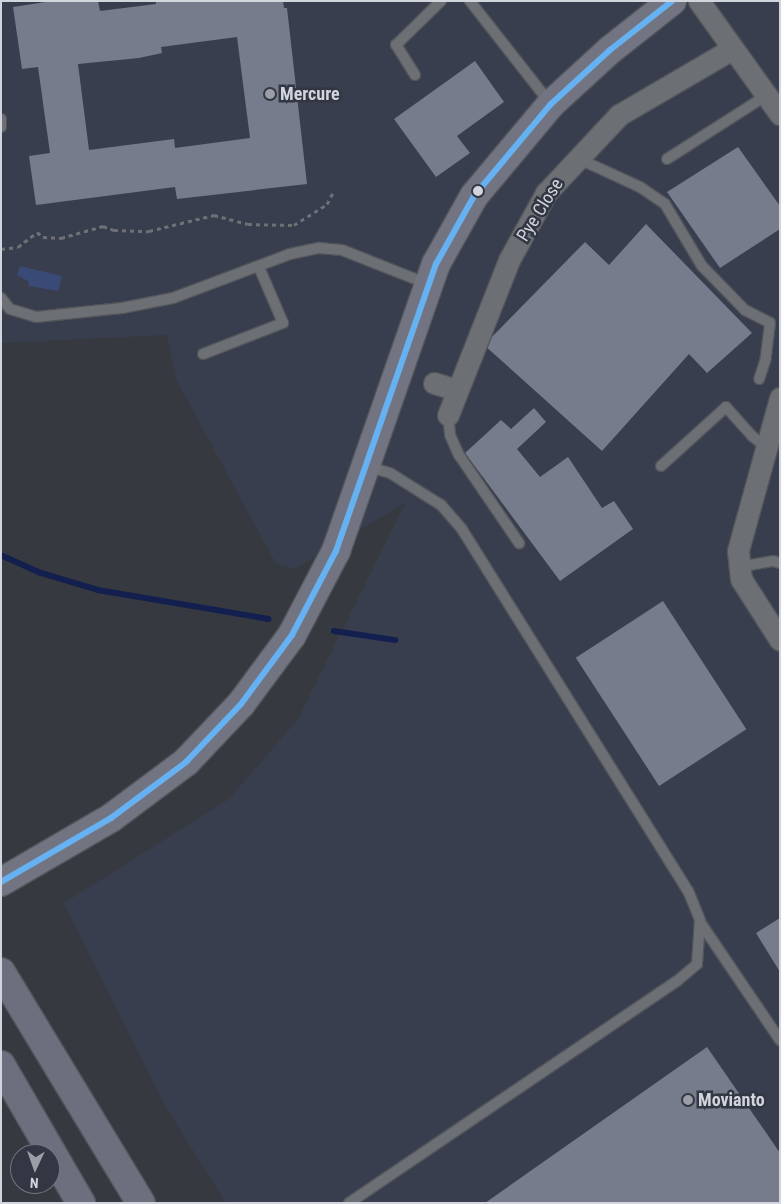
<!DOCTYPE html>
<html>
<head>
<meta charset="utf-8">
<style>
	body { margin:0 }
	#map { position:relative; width:781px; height:1204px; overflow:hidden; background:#363940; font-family:"Roboto Condensed",sans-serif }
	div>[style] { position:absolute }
	.built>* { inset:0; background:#383e4e }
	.green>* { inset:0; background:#3a4a76 }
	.stream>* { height:5.5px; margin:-2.75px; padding:0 2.75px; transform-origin:2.75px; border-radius:2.75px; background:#13204f }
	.building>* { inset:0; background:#767c8b; transform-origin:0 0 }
	.path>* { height:3px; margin-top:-1.5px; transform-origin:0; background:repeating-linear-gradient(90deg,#6f7075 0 4px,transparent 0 8px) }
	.roads { filter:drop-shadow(1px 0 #52555a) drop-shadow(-1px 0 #52555a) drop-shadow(0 1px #52555a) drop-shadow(0 -1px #52555a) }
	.service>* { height:10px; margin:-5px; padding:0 5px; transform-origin:5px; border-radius:5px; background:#6c6f74 }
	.minor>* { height:21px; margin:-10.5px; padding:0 10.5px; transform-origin:10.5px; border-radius:10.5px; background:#6c6f74 }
	.primary>* { height:28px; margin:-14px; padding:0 14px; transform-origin:14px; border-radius:14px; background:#727581 }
	.motorway>* { height:28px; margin:-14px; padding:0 14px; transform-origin:14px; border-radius:14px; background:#6c707e }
	.bus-1>* { height:6px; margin:-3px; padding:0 3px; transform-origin:3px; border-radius:3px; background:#66b1f2 }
	.dots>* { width:14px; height:14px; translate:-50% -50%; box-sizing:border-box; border:2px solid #333743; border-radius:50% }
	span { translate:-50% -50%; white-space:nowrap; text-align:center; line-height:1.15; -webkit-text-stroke:5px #333743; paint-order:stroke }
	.poi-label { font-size:18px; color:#d2d5dd; font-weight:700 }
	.left { translate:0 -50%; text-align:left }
	.street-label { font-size:18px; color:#d2d5dd }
	.frame { position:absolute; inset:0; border:2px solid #d2d5dd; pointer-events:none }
	.north { position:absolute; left:10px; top:1144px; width:50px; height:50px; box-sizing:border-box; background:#333743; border:1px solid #737681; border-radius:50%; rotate:183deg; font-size:14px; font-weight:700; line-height:20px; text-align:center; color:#d2d5dd }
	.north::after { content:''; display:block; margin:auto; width:18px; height:22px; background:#9b9ea6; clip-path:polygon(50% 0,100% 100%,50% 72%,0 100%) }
</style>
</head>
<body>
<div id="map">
	<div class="built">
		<div style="clip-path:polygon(1px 1px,780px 1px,780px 1203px,226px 1203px,166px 1107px,64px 903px,229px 799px,298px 719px,406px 502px,295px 569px,276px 564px,176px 379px,167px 335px,1px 343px)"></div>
	</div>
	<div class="green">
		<div style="clip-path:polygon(20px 266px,62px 276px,58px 291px,29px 286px,28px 281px,17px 275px)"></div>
	</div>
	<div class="stream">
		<div style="left:1px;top:555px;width:44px;rotate:24.2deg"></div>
		<div style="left:41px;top:573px;width:59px;rotate:16.6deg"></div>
		<div style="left:98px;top:590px;width:173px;rotate:9.6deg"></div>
		<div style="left:334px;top:631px;width:62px;rotate:8.4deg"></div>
	</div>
	<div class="building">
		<div style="clip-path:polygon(evenodd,52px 1px,98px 1px,100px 11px,156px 4px,156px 1px,283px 1px,284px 8px,287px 8px,307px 184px,177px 199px,175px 187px,36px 205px,29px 156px,50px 153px,38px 67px,22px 69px,13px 7px,52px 1px,237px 37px,250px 138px,175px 148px,174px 139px,89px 150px,78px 64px,139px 58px,162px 53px,161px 47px,237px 37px)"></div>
		<div style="clip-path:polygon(475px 61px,504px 102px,457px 136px,470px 153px,436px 177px,394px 119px)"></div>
		<div style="clip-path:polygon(738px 147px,780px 206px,780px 229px,720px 268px,667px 192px)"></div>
		<div style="clip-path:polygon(646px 224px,752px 333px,707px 373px,689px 354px,602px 451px,484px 345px,585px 242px,609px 265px)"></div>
		<div style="clip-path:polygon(534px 408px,546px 422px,517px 449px,540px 477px,568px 457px,602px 508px,614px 501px,633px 529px,560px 581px,465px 453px,501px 420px,511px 429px)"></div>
		<div style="left:663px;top:601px;width:153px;height:104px;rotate:57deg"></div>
		<div style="clip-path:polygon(780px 918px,780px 972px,756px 933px)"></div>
		<div style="clip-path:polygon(707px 1047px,780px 1153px,780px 1203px,485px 1203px)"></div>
	</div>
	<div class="path">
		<div style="left:1px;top:249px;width:17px;rotate:-7deg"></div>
		<div style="left:18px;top:247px;width:24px;rotate:-38deg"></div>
		<div style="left:37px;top:232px;width:8px;rotate:40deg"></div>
		<div style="left:43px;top:237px;width:18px;rotate:3deg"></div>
		<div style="left:61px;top:238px;width:44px;rotate:-15.9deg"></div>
		<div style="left:103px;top:226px;width:12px;rotate:20deg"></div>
		<div style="left:114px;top:230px;width:35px;rotate:2deg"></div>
		<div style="left:149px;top:231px;width:67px;rotate:-13.8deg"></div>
		<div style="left:214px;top:215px;width:35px;rotate:15deg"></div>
		<div style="left:248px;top:224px;width:46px;rotate:1.2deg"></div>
		<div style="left:294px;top:225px;width:39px;rotate:-32deg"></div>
		<div style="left:327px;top:204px;width:15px;rotate:-62deg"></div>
	</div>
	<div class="roads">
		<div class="service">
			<div style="left:470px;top:1px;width:130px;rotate:51.9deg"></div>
			<div style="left:415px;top:75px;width:36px;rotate:-122deg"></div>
			<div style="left:396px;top:45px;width:63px;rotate:-44.4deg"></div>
			<div style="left:1px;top:119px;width:8px;rotate:90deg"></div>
			<div style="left:577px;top:158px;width:69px;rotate:24.7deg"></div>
			<div style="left:640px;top:187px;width:30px;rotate:34deg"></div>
			<div style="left:665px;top:204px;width:72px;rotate:59.2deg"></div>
			<div style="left:702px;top:266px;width:62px;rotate:45.7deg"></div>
			<div style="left:745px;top:310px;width:28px;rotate:27deg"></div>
			<div style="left:770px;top:323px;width:35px;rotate:97deg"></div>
			<div style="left:766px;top:358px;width:22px;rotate:108deg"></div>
			<div style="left:667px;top:159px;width:119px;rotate:-32.6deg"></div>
			<div style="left:1px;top:298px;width:14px;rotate:51deg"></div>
			<div style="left:10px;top:309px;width:27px;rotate:17deg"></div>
			<div style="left:36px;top:317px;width:86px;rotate:-6deg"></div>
			<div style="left:122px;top:308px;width:52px;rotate:-11.1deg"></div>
			<div style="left:173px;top:298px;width:125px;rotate:-20.6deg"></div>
			<div style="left:290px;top:254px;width:30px;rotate:-12deg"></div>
			<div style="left:319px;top:248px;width:23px;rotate:5deg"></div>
			<div style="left:342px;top:250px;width:92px;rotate:21.6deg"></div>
			<div style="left:203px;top:354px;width:86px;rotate:-21.2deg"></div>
			<div style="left:283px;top:323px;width:61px;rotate:-113.2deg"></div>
			<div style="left:448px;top:415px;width:20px;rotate:84deg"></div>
			<div style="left:450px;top:435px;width:22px;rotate:66deg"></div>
			<div style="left:459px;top:455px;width:107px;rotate:55.7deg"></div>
			<div style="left:661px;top:466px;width:88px;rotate:-42.2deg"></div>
			<div style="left:726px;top:407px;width:39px;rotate:48deg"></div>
			<div style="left:752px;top:436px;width:18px;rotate:38deg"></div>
			<div style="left:739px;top:567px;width:35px;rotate:-10deg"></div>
			<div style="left:773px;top:561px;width:7px;rotate:16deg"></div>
			<div style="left:700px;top:922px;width:143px;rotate:55.9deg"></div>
			<div style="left:349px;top:1203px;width:396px;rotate:-34.1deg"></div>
			<div style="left:677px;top:981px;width:26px;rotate:-40deg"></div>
			<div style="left:697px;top:964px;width:44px;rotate:-86.1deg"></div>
			<div style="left:700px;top:920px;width:31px;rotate:-112deg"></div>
			<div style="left:688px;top:891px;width:427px;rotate:-122deg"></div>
			<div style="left:462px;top:529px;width:32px;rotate:-131deg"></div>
			<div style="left:441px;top:505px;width:60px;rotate:-147.9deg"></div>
			<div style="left:390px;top:473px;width:25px;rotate:-164deg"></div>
		</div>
		<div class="minor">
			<div style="left:699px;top:1px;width:139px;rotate:54.4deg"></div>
			<div style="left:434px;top:383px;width:24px;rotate:17deg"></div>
			<div style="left:780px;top:398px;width:159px;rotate:105.4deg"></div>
			<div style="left:738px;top:551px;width:28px;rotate:84deg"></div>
			<div style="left:741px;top:579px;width:72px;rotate:57.4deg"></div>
			<div style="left:448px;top:415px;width:167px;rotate:-68.5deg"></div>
			<div style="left:509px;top:260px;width:77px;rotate:-61.1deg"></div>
			<div style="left:546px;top:193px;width:107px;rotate:-46.9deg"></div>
			<div style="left:619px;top:115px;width:131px;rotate:-30.3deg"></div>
		</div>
		<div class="primary">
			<div style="left:1px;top:882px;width:127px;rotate:-30.2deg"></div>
			<div style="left:111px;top:818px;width:94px;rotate:-36.7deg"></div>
			<div style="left:186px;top:762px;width:80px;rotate:-46.5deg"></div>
			<div style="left:241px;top:704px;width:86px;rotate:-53.5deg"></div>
			<div style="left:292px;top:635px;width:95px;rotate:-62.4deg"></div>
			<div style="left:336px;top:551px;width:304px;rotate:-70.8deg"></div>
			<div style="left:436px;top:264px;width:78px;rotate:-60.8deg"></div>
			<div style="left:474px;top:196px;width:120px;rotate:-50.1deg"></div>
			<div style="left:551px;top:104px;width:80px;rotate:-42.5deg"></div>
			<div style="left:610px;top:50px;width:79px;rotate:-38.3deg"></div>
		</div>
		<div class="motorway">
			<div style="left:1px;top:972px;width:270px;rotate:58.8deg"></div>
			<div style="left:1px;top:1065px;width:160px;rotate:59.9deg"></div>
		</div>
	</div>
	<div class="bus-1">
		<div style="left:1px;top:882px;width:127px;rotate:-30.2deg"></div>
		<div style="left:111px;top:818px;width:94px;rotate:-36.7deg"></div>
		<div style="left:186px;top:762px;width:80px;rotate:-46.5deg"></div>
		<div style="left:241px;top:704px;width:86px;rotate:-53.5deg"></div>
		<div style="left:292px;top:635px;width:95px;rotate:-62.4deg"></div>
		<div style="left:336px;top:551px;width:304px;rotate:-70.8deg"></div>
		<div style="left:436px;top:264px;width:78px;rotate:-60.8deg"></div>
		<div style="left:474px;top:196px;width:120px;rotate:-50.1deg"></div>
		<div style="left:551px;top:104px;width:80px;rotate:-42.5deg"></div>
		<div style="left:610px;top:50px;width:79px;rotate:-38.3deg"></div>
	</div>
	<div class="dots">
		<div style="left:270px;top:94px;background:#9b9ea6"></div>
		<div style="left:478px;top:191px;background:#d2d5dd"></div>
		<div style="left:688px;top:1100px;background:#9b9ea6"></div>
	</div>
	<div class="poi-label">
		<span class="left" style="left:280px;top:94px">Mercure</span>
		<span class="left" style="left:698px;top:1100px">Movianto</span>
	</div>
	<div class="street-label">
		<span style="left:540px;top:210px;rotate:-58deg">Pye Close</span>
	</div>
	<div class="frame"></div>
	<div class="north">N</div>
</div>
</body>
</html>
